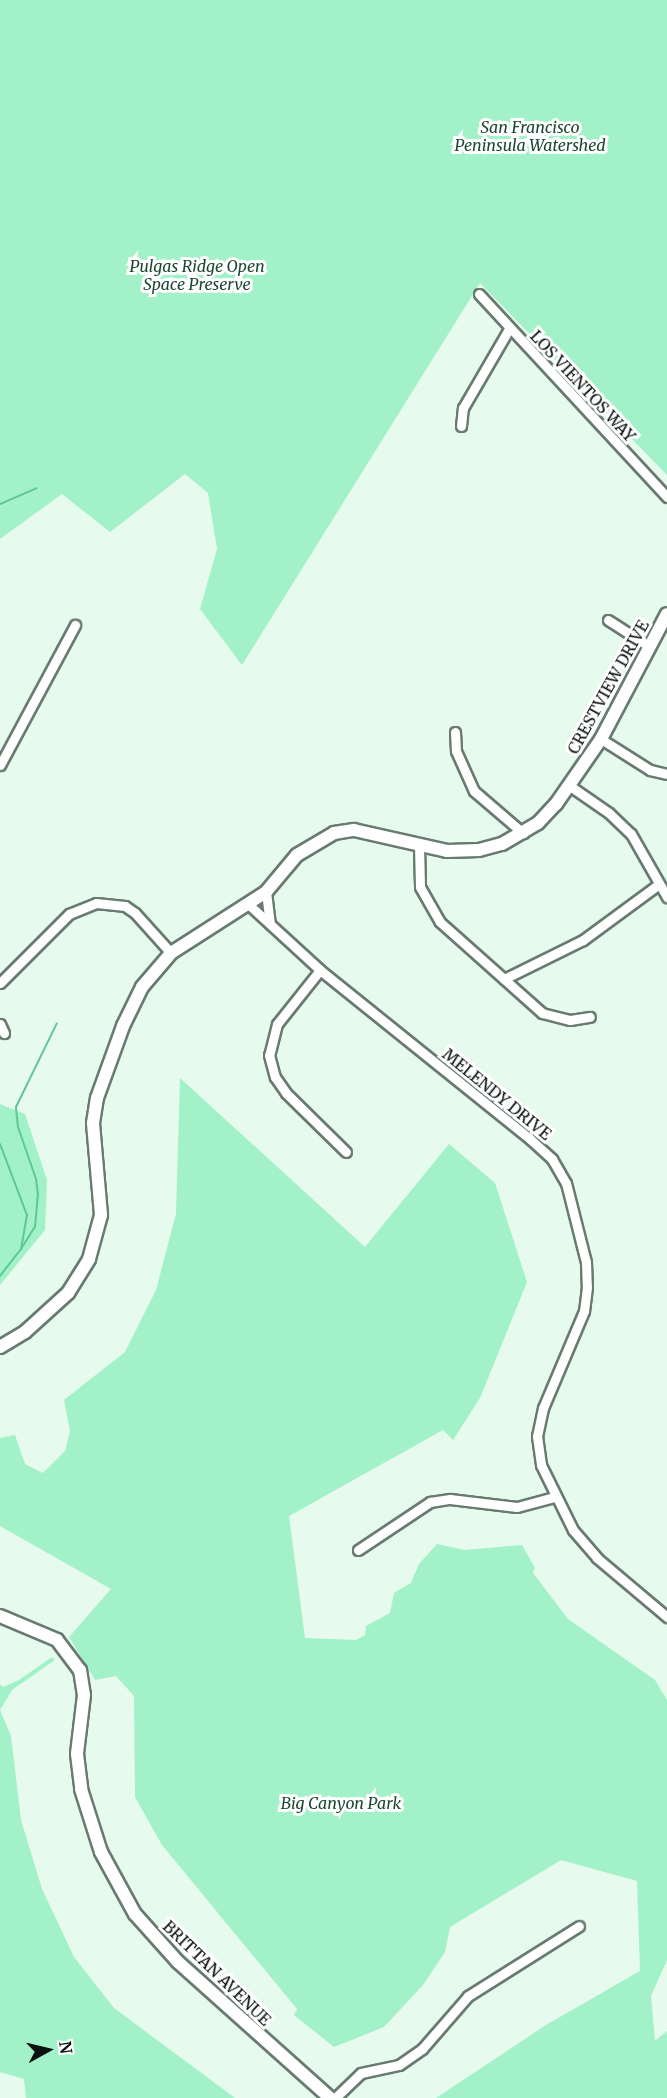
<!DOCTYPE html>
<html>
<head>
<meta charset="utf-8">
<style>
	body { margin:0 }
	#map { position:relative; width:667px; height:2098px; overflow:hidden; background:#e6faee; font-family:Merriweather,serif }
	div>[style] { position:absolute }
	.green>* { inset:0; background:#a2f1c9 }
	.stream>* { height:2px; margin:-1px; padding:0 1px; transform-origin:1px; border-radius:1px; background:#60c797 }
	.roads { filter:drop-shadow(2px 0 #697b71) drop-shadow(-2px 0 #697b71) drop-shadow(0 2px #697b71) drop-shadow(0 -2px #697b71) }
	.street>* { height:9px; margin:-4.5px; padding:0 4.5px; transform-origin:4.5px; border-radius:4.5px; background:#fff }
	.secondary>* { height:12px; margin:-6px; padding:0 6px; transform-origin:6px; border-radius:6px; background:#fff }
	span { translate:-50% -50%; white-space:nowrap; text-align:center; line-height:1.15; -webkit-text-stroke:6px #fff; paint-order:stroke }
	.park-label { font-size:16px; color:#1c4733; font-style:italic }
	.street-label { font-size:16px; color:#0a110e }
	.north { position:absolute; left:18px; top:2020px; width:60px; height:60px; -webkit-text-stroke:4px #fff; paint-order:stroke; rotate:82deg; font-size:16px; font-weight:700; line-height:24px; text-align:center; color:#0a110e }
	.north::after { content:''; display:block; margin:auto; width:21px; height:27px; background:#0a110e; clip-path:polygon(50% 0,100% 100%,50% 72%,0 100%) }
</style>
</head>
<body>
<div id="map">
	<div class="green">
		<div style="clip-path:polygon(0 0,667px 0,667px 475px,480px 283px,242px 665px,200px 609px,217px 549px,208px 493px,185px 474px,110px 532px,62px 494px,0 539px)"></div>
		<div style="clip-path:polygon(180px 1078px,365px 1247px,449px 1144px,495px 1183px,527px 1282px,480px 1398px,453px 1440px,443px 1430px,289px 1516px,305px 1638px,356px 1640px,365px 1635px,366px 1626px,390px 1613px,394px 1593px,411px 1583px,419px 1564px,437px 1544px,465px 1550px,522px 1545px,535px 1568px,533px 1573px,568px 1619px,655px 1680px,667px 1700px,667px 1960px,651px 1996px,655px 2041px,667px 2031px,667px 2098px,436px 2098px,546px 2025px,640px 1971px,637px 1881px,561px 1860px,450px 1927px,445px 1952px,423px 1985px,384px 2027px,334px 2047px,294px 2015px,297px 2009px,162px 1845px,135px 1797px,134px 1696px,116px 1676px,95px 1680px,69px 1637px,111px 1589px,0 1526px,0 1438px,15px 1435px,25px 1464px,43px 1473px,65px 1451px,70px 1431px,64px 1400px,125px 1352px,156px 1290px,176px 1214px)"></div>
		<div style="clip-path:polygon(0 1104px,25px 1114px,47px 1180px,45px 1230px,0 1285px)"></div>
		<div style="clip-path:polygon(52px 1657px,55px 1660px,12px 1690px,0 1710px,11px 1736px,21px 1820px,42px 1889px,74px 1957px,114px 2008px,235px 2098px,26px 2098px,24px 2079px,0 2072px,0 1684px,3px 1687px,19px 1680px)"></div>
	</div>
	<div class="stream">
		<div style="left:0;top:504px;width:40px;rotate:-23.4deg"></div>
		<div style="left:0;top:1144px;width:76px;rotate:69.2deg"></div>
		<div style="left:27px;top:1215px;width:35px;rotate:100deg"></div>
		<div style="left:21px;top:1249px;width:34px;rotate:128deg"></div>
		<div style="left:21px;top:1249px;width:26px;rotate:-58deg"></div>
		<div style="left:35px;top:1227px;width:32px;rotate:-85deg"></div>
		<div style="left:38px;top:1195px;width:16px;rotate:-97deg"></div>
		<div style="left:36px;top:1179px;width:55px;rotate:-109.1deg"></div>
		<div style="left:18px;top:1127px;width:20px;rotate:-96deg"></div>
		<div style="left:16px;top:1107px;width:93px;rotate:-64deg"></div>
	</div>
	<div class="roads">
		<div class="street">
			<div style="left:479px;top:294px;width:277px;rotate:47.2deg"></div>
			<div style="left:461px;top:426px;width:18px;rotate:-84deg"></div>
			<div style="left:463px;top:408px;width:91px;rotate:-59.8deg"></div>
			<div style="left:608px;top:620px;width:50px;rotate:32.7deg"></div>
			<div style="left:455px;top:732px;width:19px;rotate:87deg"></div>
			<div style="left:456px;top:751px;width:44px;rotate:65.8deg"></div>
			<div style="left:474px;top:791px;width:65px;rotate:40.6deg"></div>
			<div style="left:601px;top:739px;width:58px;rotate:32.3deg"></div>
			<div style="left:650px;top:770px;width:17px;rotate:13deg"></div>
			<div style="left:0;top:765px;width:159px;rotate:-61.8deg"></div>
			<div style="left:570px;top:786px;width:47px;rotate:34.7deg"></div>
			<div style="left:609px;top:813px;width:30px;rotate:44deg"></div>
			<div style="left:631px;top:834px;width:73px;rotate:60.3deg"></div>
			<div style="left:419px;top:845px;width:42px;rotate:88.6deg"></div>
			<div style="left:420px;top:887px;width:40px;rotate:60.3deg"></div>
			<div style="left:440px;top:922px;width:137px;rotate:41.7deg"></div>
			<div style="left:542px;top:1013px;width:29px;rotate:14deg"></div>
			<div style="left:570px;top:1020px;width:20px;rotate:-9deg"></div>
			<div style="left:266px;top:892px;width:32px;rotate:83deg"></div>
			<div style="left:247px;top:903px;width:99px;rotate:42.5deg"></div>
			<div style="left:320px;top:970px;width:270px;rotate:38.8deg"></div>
			<div style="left:530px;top:1139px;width:30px;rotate:42deg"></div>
			<div style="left:552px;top:1159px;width:28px;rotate:60deg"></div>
			<div style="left:566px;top:1183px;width:81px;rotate:75.8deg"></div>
			<div style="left:586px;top:1262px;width:25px;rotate:88deg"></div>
			<div style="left:587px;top:1287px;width:24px;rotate:97deg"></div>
			<div style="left:584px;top:1311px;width:105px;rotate:112.9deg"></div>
			<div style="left:543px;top:1408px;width:29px;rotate:102deg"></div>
			<div style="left:537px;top:1436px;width:29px;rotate:82deg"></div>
			<div style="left:541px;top:1465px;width:72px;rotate:63.8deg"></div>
			<div style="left:573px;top:1530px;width:37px;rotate:49deg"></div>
			<div style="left:597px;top:1558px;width:92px;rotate:40.1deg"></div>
			<div style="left:320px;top:970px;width:69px;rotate:128.5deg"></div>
			<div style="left:277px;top:1024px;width:32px;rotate:104deg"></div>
			<div style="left:269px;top:1055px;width:23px;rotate:75deg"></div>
			<div style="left:275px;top:1077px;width:19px;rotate:55deg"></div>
			<div style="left:286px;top:1093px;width:84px;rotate:44.5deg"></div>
			<div style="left:504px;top:979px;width:88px;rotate:-26.3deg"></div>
			<div style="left:583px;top:940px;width:94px;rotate:-36.4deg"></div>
			<div style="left:0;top:983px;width:98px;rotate:-45deg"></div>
			<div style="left:69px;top:914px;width:29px;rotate:-22deg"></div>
			<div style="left:96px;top:903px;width:29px;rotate:6deg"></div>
			<div style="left:125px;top:906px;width:12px;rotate:35deg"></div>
			<div style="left:135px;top:913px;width:54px;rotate:48deg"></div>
			<div style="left:0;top:1024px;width:10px;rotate:66deg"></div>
			<div style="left:358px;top:1550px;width:87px;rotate:-33.7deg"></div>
			<div style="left:430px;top:1502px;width:20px;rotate:-9deg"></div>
			<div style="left:450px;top:1499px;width:67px;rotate:6.8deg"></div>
			<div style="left:517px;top:1507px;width:39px;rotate:-15deg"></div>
			<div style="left:335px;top:2098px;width:36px;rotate:-44deg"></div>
			<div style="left:361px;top:2073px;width:39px;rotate:-12deg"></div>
			<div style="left:399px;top:2065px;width:28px;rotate:-35deg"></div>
			<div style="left:422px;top:2049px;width:70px;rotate:-49deg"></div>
			<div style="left:468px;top:1996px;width:131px;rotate:-32.2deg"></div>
		</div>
		<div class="secondary">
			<div style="left:0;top:1347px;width:29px;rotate:-31deg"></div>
			<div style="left:25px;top:1332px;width:58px;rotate:-42.2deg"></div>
			<div style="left:68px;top:1293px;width:40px;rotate:-58deg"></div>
			<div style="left:89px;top:1259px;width:46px;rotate:-74.7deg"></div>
			<div style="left:101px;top:1215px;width:92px;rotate:-95deg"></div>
			<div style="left:93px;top:1123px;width:25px;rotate:-81deg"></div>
			<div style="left:97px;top:1098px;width:77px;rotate:-70.1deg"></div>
			<div style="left:123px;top:1026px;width:43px;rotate:-64deg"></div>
			<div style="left:142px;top:987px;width:45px;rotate:-49.5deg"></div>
			<div style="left:171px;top:953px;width:113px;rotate:-32.7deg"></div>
			<div style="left:266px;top:892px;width:48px;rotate:-50deg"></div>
			<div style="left:297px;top:855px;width:43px;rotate:-30.7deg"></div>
			<div style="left:334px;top:833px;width:20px;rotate:-9deg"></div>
			<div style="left:354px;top:830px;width:95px;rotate:12.7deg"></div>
			<div style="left:447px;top:851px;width:32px;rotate:-2deg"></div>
			<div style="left:479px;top:850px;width:24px;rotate:-15deg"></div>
			<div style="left:502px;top:844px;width:42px;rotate:-30.3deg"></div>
			<div style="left:538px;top:823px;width:26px;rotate:-47deg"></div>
			<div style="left:556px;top:804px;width:79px;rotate:-55.3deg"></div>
			<div style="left:601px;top:739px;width:141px;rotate:-62.2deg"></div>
			<div style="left:0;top:1616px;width:62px;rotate:22.8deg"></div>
			<div style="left:57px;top:1640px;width:38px;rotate:53deg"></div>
			<div style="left:80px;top:1670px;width:25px;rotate:81deg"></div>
			<div style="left:84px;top:1695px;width:59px;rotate:96.8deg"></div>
			<div style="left:77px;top:1754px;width:35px;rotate:83deg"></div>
			<div style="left:81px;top:1789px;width:66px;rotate:72.4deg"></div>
			<div style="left:101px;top:1852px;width:71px;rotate:61.3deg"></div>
			<div style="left:135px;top:1914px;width:64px;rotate:48.1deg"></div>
			<div style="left:178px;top:1962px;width:204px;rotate:41.8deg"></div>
		</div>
	</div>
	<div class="park-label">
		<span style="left:530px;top:136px">San Francisco<br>Peninsula Watershed</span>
		<span style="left:197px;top:275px">Pulgas Ridge Open<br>Space Preserve</span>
		<span style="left:341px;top:1803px">Big Canyon Park</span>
	</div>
	<div class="street-label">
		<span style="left:583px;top:386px;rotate:47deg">LOS VIENTOS WAY</span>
		<span style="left:608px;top:687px;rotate:-61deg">CRESTVIEW DRIVE</span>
		<span style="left:497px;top:1094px;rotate:39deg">MELENDY DRIVE</span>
		<span style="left:217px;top:1973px;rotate:44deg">BRITTAN AVENUE</span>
	</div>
	<div class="north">N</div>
</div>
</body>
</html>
